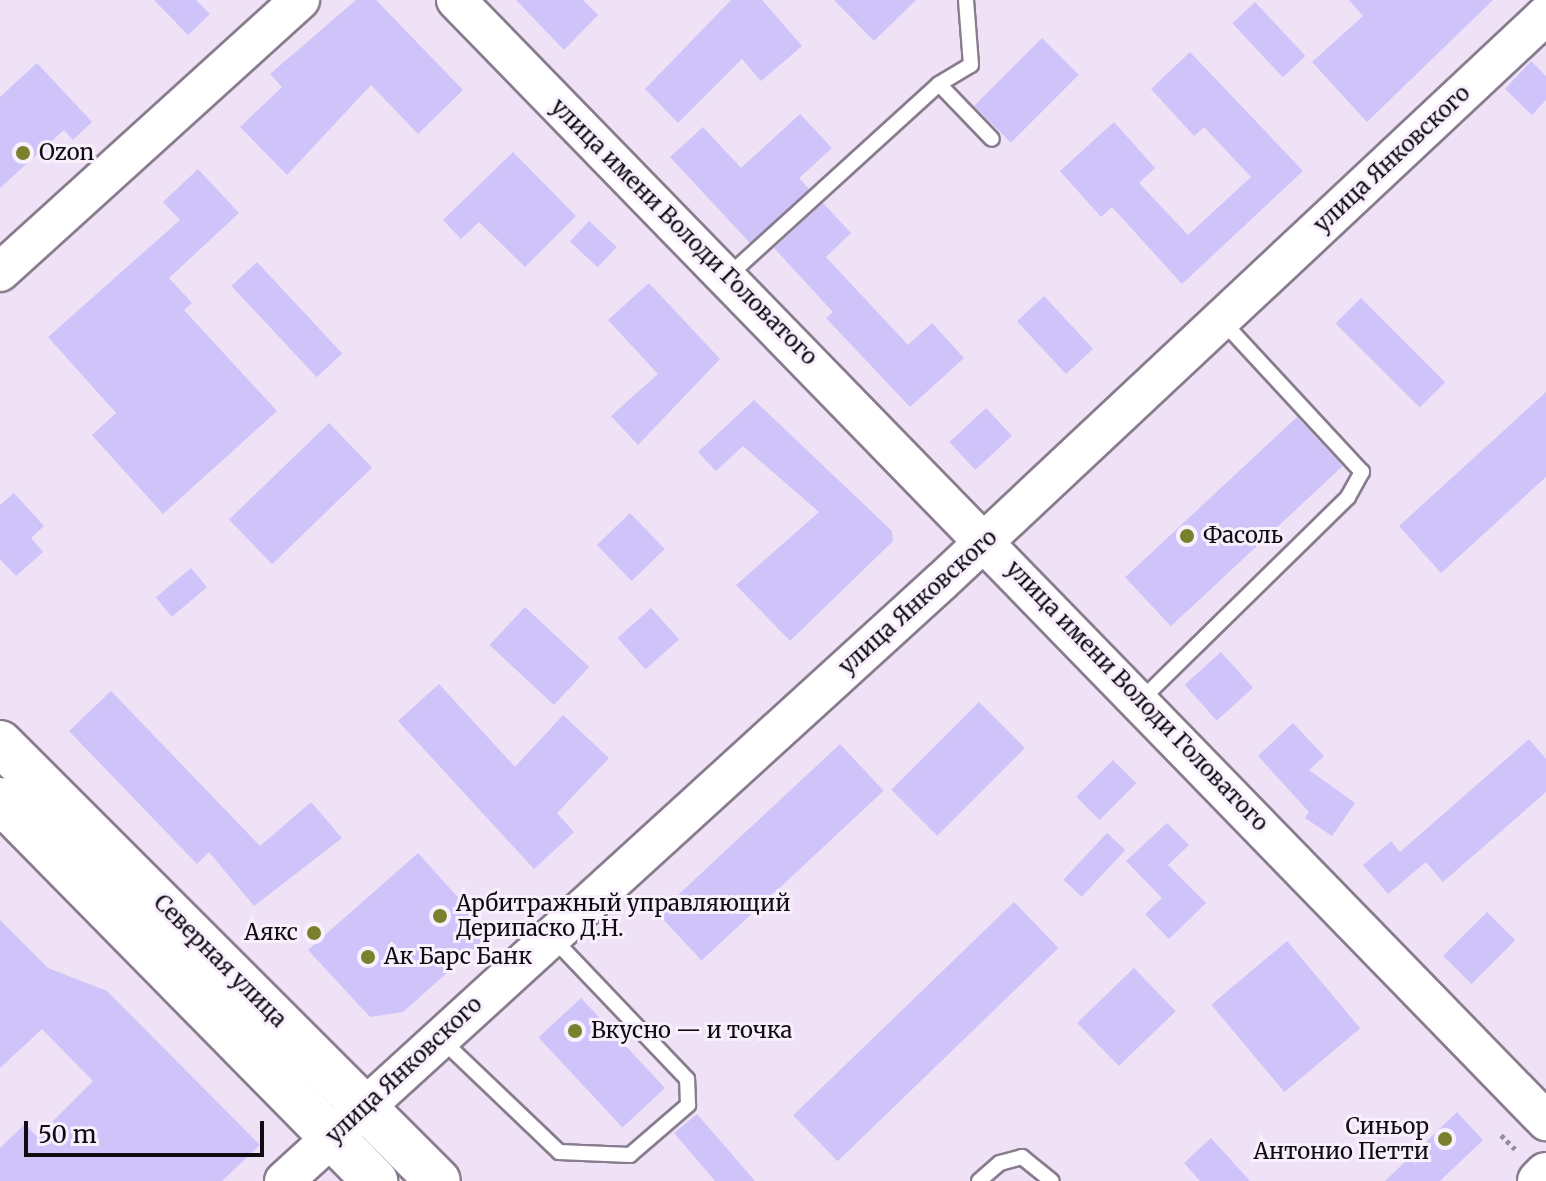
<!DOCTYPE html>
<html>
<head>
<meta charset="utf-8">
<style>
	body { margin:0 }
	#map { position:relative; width:1546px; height:1181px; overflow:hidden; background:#efe1f6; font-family:Merriweather,serif }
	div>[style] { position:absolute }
	.building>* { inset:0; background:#cec4fa; transform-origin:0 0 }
	.path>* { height:5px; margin-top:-2.5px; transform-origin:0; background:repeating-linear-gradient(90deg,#978c9c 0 4px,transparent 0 8px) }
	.roads { filter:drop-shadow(2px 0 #897c8f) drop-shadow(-2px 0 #897c8f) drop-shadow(0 2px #897c8f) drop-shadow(0 -2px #897c8f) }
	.service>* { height:14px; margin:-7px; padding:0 7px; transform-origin:7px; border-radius:7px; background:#fff }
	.tertiary>* { height:38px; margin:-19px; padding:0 19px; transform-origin:19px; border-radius:19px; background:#fff }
	.secondary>* { height:42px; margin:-21px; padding:0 21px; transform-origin:21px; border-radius:21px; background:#fff }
	.primary>* { height:44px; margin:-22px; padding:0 22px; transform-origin:22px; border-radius:22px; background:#fff }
	.dots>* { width:22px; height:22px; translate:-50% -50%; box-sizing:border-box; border:4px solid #f9f0fd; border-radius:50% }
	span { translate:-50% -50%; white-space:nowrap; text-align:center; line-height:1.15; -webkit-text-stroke:6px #f9f0fd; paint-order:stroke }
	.poi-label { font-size:22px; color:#100b12 }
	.left { translate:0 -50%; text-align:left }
	.right { translate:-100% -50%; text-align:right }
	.street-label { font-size:22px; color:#100b12 }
	.scale { position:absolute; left:24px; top:1121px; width:240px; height:36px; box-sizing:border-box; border:4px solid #100b12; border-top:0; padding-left:10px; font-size:24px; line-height:28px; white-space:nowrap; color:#100b12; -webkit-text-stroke:6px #f9f0fd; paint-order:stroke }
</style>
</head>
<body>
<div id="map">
	<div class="building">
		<div style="clip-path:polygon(154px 0,196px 0,210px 14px,188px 35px)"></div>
		<div style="clip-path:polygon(356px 0,376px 0,463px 90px,418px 134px,371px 85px,287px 175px,240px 127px,282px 87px,270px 74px)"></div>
		<div style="clip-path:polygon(516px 0,583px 0,598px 15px,564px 50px)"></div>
		<div style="clip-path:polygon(731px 0,762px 0,802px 46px,761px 81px,742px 59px,678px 123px,645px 89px)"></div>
		<div style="clip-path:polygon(834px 0,916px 0,874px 41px)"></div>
		<div style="clip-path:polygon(1349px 0,1493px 0,1367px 122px,1312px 62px,1363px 16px)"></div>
		<div style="left:1255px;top:2px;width:74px;height:31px;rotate:47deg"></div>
		<div style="left:1042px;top:38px;width:52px;height:96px;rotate:45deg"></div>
		<div style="clip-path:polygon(1190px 52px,1303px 171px,1182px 284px,1112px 207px,1101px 217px,1060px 171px,1114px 122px,1155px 168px,1139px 183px,1188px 235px,1251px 177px,1204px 127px,1194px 136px,1151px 89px)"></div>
		<div style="clip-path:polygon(1531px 61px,1546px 76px,1546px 100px,1532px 115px,1505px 89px)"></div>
		<div style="clip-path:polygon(37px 63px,92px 122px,73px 140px,64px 130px,0 188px,0 97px)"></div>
		<div style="clip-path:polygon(800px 114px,832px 148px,799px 178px,809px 189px,750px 243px,670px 157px,703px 127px,741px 168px)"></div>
		<div style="clip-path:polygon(513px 152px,576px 216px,525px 267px,479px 222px,461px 239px,443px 220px)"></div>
		<div style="clip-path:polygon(198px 169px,239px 213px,169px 278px,192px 303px,184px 310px,277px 411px,163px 514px,92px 435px,116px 413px,48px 337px,180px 220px,163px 202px)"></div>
		<div style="clip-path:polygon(823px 203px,851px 233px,826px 257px,908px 345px,932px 323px,964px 358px,910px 407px,826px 318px,833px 312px,774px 248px)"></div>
		<div style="left:589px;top:221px;width:38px;height:28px;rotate:43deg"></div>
		<div style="left:257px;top:262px;width:125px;height:35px;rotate:47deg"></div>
		<div style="clip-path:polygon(649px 283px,720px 359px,638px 445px,611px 416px,658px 374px,608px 320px)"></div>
		<div style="left:1044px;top:296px;width:72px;height:37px;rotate:47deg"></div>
		<div style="left:1361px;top:298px;width:119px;height:36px;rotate:45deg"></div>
		<div style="clip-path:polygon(1546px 392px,1546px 477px,1441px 573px,1399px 526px)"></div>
		<div style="clip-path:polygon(754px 400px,892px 531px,893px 541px,790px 641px,736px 585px,819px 512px,743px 446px,716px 471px,698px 452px)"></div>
		<div style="left:986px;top:408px;width:38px;height:50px;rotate:47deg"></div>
		<div style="left:1297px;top:417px;width:67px;height:235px;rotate:47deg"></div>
		<div style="left:329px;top:423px;width:62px;height:139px;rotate:46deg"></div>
		<div style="clip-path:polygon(14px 493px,44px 526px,31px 538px,43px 552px,16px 576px,0 559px,0 505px)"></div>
		<div style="left:630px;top:513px;width:50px;height:46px;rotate:46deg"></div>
		<div style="left:191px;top:568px;width:25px;height:46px;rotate:50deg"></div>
		<div style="left:525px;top:607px;width:88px;height:52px;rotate:43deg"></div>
		<div style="left:651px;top:608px;width:42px;height:45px;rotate:48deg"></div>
		<div style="left:1221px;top:652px;width:48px;height:49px;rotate:48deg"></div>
		<div style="clip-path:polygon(439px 684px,515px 767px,563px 715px,609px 758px,557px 813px,574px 832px,534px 869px,398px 721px)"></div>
		<div style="clip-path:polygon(111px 691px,260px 846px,311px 802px,342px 838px,254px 906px,209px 852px,197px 864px,69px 731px)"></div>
		<div style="left:979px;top:702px;width:65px;height:124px;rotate:45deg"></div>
		<div style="clip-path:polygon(1293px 723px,1324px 756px,1309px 770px,1355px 803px,1332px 836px,1305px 818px,1309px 812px,1258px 756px)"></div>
		<div style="clip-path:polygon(1529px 739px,1546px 759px,1546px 792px,1443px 882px,1426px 862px,1388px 894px,1363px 865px,1391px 841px,1400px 852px)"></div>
		<div style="left:840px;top:744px;width:64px;height:249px;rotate:47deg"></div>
		<div style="left:1113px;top:760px;width:33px;height:52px;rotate:45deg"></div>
		<div style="clip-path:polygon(1167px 823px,1189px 845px,1168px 865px,1206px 903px,1169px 939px,1145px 914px,1162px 898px,1126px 861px)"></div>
		<div style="left:1107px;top:833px;width:25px;height:64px;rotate:43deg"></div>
		<div style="clip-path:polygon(418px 853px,491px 934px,403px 1012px,370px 1017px,308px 950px)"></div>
		<div style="left:1014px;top:902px;width:64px;height:307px;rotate:46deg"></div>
		<div style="left:1487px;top:912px;width:40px;height:62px;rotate:45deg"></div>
		<div style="clip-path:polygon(0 920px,48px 968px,107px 991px,260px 1145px,222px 1181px,0 1181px,0 1148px,25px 1124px,37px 1137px,93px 1081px,42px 1029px,0 1068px)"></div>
		<div style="left:1287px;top:941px;width:114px;height:99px;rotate:50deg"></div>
		<div style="left:1134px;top:968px;width:60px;height:79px;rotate:46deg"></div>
		<div style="left:581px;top:998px;width:123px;height:58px;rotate:47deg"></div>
		<div style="clip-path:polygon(1457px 1112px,1483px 1140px,1440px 1181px,1385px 1181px)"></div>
		<div style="clip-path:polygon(697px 1114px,755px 1181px,715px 1181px,674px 1133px)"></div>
		<div style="clip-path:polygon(1211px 1138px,1250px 1181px,1200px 1181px,1184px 1163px)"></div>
	</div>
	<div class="path">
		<div style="left:1501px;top:1135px;width:23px;rotate:45deg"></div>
	</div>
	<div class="roads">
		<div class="service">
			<div style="left:939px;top:84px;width:37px;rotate:-31deg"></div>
			<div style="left:971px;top:65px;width:65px;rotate:-94.4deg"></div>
			<div style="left:728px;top:276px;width:285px;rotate:-42.3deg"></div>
			<div style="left:939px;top:84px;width:76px;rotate:46.1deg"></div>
			<div style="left:1141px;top:700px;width:290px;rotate:-44.4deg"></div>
			<div style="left:1348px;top:497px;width:29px;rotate:-61deg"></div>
			<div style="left:1362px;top:472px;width:205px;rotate:-132.8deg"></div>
			<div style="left:442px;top:1040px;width:162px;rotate:43.7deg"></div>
			<div style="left:559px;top:1152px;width:71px;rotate:2.4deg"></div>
			<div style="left:630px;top:1155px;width:77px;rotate:-40.8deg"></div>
			<div style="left:688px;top:1105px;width:26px;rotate:-92deg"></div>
			<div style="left:687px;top:1079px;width:196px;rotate:-133.6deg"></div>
			<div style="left:979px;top:1181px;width:28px;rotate:-41deg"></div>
			<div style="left:1000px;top:1163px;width:23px;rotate:-15deg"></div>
			<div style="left:1022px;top:1157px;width:38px;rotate:39deg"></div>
		</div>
		<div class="tertiary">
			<div style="left:456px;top:0;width:1564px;rotate:45.8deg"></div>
			<div style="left:0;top:272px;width:405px;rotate:-42.2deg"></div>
			<div style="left:284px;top:1181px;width:889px;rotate:-42.36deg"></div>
			<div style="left:941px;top:582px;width:829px;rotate:-43.14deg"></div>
		</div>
		<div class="secondary">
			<div style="left:1539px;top:1181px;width:10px;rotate:-45deg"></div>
		</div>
		<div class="primary">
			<div style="left:0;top:743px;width:619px;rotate:45deg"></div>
			<div style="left:0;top:800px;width:535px;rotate:45.45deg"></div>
		</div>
	</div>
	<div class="dots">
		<div style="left:23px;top:153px;background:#7a812c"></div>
		<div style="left:1187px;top:536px;background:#7a812c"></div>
		<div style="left:440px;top:916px;background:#7a812c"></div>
		<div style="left:314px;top:933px;background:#7a812c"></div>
		<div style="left:368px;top:957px;background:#7a812c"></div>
		<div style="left:575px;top:1031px;background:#7a812c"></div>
		<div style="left:1445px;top:1139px;background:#7a812c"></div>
	</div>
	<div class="poi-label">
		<span class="left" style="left:39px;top:153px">Ozon</span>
		<span class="left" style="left:1203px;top:536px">Фасоль</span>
		<span class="left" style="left:456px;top:916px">Арбитражный управляющий<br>Дерипаско Д.Н.</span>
		<span class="right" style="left:298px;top:933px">Аякс</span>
		<span class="left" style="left:384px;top:957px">Ак Барс Банк</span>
		<span class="left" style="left:591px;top:1031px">Вкусно — и точка</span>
		<span class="right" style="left:1429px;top:1139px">Синьор<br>Антонио Петти</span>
	</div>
	<div class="street-label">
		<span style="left:1392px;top:159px;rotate:-43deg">улица Янковского</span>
		<span style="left:684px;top:232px;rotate:45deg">улица имени Володи Головатого</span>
		<span style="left:918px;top:602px;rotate:-42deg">улица Янковского</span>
		<span style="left:1137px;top:696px;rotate:46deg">улица имени Володи Головатого</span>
		<span style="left:220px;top:961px;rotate:45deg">Северная улица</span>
		<span style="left:404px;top:1070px;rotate:-43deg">улица Янковского</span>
	</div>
	<div class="scale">50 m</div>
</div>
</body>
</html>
